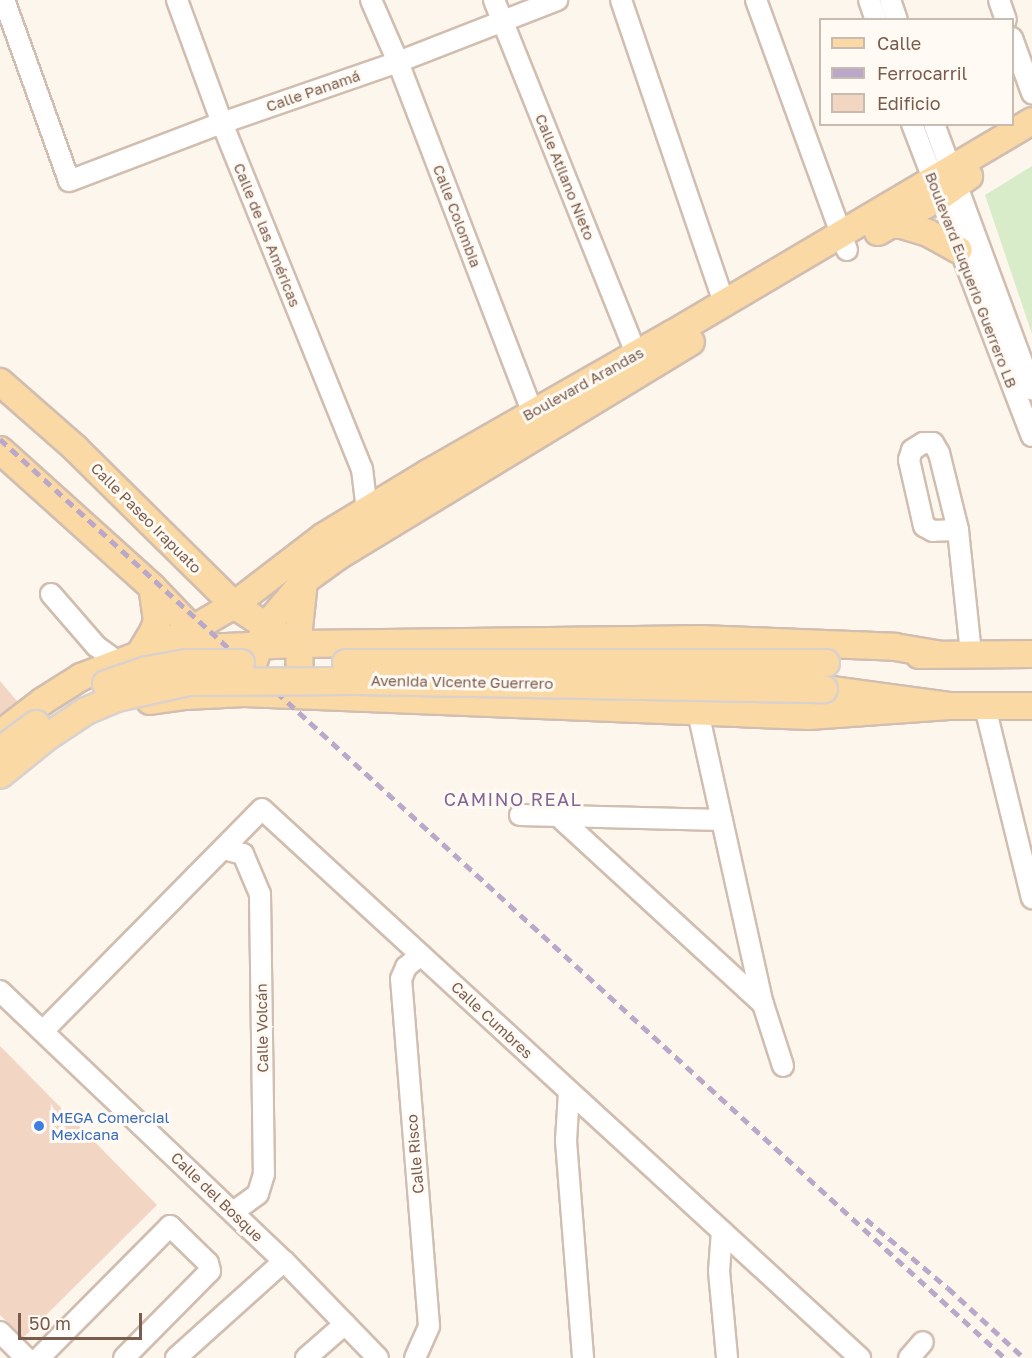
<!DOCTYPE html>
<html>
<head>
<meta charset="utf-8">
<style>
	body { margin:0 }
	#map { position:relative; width:1032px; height:1358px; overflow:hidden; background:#fdf6ec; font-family:"Golos Text",sans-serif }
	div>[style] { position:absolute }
	.green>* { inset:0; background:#d8ecc9 }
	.building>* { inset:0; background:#f3d5c3 }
	.roads { filter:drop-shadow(2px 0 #d1beb0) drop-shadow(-2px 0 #d1beb0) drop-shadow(0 2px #d1beb0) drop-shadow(0 -2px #d1beb0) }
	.minor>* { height:20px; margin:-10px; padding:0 10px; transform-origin:10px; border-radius:10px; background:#fff }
	.major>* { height:26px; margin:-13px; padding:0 13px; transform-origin:13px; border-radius:13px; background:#fbd9a5 }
	.rail>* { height:4.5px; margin-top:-2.25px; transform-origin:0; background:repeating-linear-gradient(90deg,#b9a8c9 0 9px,transparent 0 15px) }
	.bridges { filter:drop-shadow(2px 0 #dad1cd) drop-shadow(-2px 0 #dad1cd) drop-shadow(0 2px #dad1cd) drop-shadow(0 -2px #dad1cd) }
	.major-bridge>* { height:26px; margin:-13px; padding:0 13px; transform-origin:13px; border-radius:13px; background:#fbd9a5 }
	.dots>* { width:16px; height:16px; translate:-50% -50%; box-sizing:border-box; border:3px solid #fffaf3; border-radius:50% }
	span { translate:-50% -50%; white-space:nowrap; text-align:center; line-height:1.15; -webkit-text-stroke:6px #fffaf3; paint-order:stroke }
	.street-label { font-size:15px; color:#7a5c4d }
	.shop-label { font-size:15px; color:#366cbe }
	.left { translate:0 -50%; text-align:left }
	.quarter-label { font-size:18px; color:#846695; letter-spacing:1.5px }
	.legend { position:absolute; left:819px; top:18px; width:195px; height:108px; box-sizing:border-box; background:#fffaf3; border:2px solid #cabbb1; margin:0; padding:8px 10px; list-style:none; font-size:18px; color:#7a5c4d }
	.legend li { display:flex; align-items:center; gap:12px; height:30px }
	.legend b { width:30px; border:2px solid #cabbb1 }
	.scale { position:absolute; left:18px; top:1313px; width:124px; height:27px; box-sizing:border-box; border:3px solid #7a5c4d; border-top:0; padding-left:8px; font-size:18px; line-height:21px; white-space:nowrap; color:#7a5c4d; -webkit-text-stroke:4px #fffaf3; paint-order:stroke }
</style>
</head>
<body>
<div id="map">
	<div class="green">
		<div style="clip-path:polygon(1032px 166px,1032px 334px,985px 195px)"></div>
	</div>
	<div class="building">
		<div style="clip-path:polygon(0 681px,23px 708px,0 725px)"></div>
		<div style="clip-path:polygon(0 1046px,157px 1205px,23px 1338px,0 1315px)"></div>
	</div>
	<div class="roads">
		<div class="minor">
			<div style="left:4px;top:0;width:192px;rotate:70.2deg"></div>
			<div style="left:69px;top:181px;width:164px;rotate:-20.8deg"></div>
			<div style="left:222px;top:123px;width:186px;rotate:-19.1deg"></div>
			<div style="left:398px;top:62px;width:171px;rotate:-21.3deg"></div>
			<div style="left:177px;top:0;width:131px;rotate:69.9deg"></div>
			<div style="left:222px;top:123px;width:373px;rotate:68deg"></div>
			<div style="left:362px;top:469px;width:41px;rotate:83deg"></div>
			<div style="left:367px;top:510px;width:13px;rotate:67deg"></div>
			<div style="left:371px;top:0;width:68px;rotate:66.5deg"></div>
			<div style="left:398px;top:62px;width:390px;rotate:69deg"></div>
			<div style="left:494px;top:0;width:381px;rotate:68.1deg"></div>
			<div style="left:621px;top:0;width:320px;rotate:71.2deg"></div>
			<div style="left:756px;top:0;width:266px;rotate:70deg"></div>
			<div style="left:869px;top:0;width:21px;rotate:71deg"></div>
			<div style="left:890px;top:0;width:21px;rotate:71deg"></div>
			<div style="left:999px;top:0;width:21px;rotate:71deg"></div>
			<div style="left:1012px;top:38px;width:59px;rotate:70deg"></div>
			<div style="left:912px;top:124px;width:334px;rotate:69deg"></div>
			<div style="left:934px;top:124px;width:283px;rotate:69.7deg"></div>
			<div style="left:958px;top:530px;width:25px;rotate:178deg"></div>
			<div style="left:933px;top:531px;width:10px;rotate:-151deg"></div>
			<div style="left:924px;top:526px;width:68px;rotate:-102.8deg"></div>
			<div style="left:909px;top:460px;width:10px;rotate:-73deg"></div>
			<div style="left:912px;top:450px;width:13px;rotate:-32deg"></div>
			<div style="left:923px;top:443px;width:10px"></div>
			<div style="left:933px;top:443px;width:12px;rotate:59deg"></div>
			<div style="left:939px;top:453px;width:79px;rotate:76.1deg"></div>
			<div style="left:958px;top:530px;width:125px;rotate:84deg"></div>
			<div style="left:51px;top:594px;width:69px;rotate:49.1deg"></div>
			<div style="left:96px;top:646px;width:27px;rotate:36deg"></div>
			<div style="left:985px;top:707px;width:197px;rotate:76.2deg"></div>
			<div style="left:698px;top:712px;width:299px;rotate:77.5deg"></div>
			<div style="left:763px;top:1004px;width:65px;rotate:72.1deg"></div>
			<div style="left:520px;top:815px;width:202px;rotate:1.4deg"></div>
			<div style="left:558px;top:816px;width:278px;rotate:42.5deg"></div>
			<div style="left:224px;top:849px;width:20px;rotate:15deg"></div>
			<div style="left:243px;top:854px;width:43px;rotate:67deg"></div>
			<div style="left:260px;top:894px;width:280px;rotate:89.2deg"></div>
			<div style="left:264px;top:1174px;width:21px;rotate:107deg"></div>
			<div style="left:258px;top:1194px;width:31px;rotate:144deg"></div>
			<div style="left:0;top:991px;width:392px;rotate:43.6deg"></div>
			<div style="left:284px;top:1261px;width:135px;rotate:45.9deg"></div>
			<div style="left:44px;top:1030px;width:310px;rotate:-45.4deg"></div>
			<div style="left:262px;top:809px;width:812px;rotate:42.55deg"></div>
			<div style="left:569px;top:1092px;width:49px;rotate:93.5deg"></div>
			<div style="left:566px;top:1141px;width:218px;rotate:85.5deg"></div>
			<div style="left:722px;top:1231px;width:40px;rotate:94.3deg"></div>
			<div style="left:719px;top:1271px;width:87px;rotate:84.7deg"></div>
			<div style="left:0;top:1332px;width:37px;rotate:45deg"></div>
			<div style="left:39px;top:1358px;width:186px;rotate:-45.2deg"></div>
			<div style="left:170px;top:1226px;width:53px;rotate:44.2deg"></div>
			<div style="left:208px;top:1263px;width:8px;rotate:76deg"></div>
			<div style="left:210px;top:1271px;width:122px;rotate:134.7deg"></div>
			<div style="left:176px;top:1358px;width:145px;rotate:-41.9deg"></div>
			<div style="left:306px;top:1358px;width:52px;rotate:-41.1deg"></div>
			<div style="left:415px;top:1358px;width:35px;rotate:-66deg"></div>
			<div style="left:429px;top:1326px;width:348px;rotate:-94.6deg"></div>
			<div style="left:401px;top:979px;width:13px;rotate:-67deg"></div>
			<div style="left:406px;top:967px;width:19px;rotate:-39deg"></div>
			<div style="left:909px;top:1358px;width:21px;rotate:-49deg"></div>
		</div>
		<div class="major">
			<div style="left:891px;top:225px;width:11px"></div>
			<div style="left:902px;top:225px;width:27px;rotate:17deg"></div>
			<div style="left:928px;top:233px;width:35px;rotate:29deg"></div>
			<div style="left:878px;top:232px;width:69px;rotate:-29.5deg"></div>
			<div style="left:938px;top:198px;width:38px;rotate:-35deg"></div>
			<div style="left:0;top:382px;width:100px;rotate:41.3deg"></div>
			<div style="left:75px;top:448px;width:223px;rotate:44.6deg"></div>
			<div style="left:234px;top:605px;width:55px;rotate:33.1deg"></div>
			<div style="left:0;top:450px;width:205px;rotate:42deg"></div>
			<div style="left:152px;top:587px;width:74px;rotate:46.1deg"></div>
			<div style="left:139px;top:655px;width:60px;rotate:-25.7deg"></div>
			<div style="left:193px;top:629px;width:48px;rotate:-30.3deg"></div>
			<div style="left:234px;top:605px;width:113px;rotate:-37.5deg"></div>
			<div style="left:324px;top:536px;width:122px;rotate:-31.2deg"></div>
			<div style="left:428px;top:473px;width:281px;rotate:-29.7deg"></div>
			<div style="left:672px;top:334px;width:418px;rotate:-30.6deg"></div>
			<div style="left:139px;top:655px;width:27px;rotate:-59deg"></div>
			<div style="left:153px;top:632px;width:12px;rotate:-70deg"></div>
			<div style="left:157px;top:621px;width:34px;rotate:-98deg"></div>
			<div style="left:919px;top:655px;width:113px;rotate:-0.5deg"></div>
			<div style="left:824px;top:689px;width:126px;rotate:7.7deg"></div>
			<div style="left:949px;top:706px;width:83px"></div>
			<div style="left:244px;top:693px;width:69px;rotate:-72.3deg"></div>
			<div style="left:265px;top:627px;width:60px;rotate:-49.7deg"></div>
			<div style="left:304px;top:581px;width:41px;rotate:-36deg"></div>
			<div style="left:337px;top:557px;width:414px;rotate:-31.3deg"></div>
			<div style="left:300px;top:695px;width:67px;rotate:-90.9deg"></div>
			<div style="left:299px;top:628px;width:47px;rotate:-83.9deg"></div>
			<div style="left:150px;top:701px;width:36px;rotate:-8deg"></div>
			<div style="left:186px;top:696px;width:58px;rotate:-3deg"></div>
			<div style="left:244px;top:693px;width:565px;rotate:2.33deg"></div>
			<div style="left:809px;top:716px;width:140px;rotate:-4.1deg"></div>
			<div style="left:0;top:734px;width:54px;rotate:-37.5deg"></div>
			<div style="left:43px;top:701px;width:45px;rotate:-32.3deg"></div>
			<div style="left:81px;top:677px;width:62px;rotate:-20.8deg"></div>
			<div style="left:139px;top:655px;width:37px;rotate:-9deg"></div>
			<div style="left:176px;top:649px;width:123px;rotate:-2.3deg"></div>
			<div style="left:299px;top:644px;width:401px;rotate:-0.7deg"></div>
			<div style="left:700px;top:639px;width:195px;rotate:2.3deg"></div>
			<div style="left:895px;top:647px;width:42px;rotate:9.7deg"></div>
		</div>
	</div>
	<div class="rail">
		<div style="left:0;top:439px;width:1362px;rotate:42.44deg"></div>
		<div style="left:866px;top:1219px;width:107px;rotate:40.1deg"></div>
		<div style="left:948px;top:1288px;width:103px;rotate:42.6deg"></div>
	</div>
	<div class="bridges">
		<div class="major-bridge">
			<div style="left:346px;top:663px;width:480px"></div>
			<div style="left:106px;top:684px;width:43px;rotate:-18.9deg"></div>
			<div style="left:147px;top:670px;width:40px;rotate:-10deg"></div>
			<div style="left:186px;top:663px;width:55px"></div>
			<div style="left:0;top:751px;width:45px;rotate:-36.9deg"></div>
			<div style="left:0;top:775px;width:60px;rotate:-39deg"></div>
			<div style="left:47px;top:737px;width:47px;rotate:-33.7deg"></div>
			<div style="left:86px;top:711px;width:34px;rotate:-23deg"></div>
			<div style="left:117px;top:698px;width:73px;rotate:-12.7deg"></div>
			<div style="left:188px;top:682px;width:168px;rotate:-0.3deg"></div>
			<div style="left:356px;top:681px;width:468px;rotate:1deg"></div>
		</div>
	</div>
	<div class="dots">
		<div style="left:39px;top:1126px;background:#3f7fe0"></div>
	</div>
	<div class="street-label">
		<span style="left:313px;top:91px;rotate:-19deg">Calle Panamá</span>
		<span style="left:565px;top:177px;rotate:68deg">Calle Atilano Nieto</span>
		<span style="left:457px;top:216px;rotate:69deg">Calle Colombia</span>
		<span style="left:267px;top:235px;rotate:68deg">Calle de las Américas</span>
		<span style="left:971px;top:280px;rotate:69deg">Boulevard Euquerio Guerrero LB</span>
		<span style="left:583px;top:384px;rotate:-29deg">Boulevard Arandas</span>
		<span style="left:146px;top:518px;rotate:45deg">Calle Paseo Irapuato</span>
		<span style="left:462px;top:682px;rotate:1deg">Avenida Vicente Guerrero</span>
		<span style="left:492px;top:1020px;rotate:43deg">Calle Cumbres</span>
		<span style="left:262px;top:1028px;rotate:-91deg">Calle Volcán</span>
		<span style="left:415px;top:1154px;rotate:-95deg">Calle Risco</span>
		<span style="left:217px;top:1197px;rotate:44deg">Calle del Bosque</span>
	</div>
	<div class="shop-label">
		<span class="left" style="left:51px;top:1126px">MEGA Comercial<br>Mexicana</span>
	</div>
	<div class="quarter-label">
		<span style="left:513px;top:799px">CAMINO REAL</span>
	</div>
	<ul class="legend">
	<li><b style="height:8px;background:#fbd9a5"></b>Calle</li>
	<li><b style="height:8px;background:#b9a8c9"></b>Ferrocarril</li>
	<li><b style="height:16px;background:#f3d5c3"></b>Edificio</li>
	</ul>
	<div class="scale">50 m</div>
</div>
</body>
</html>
